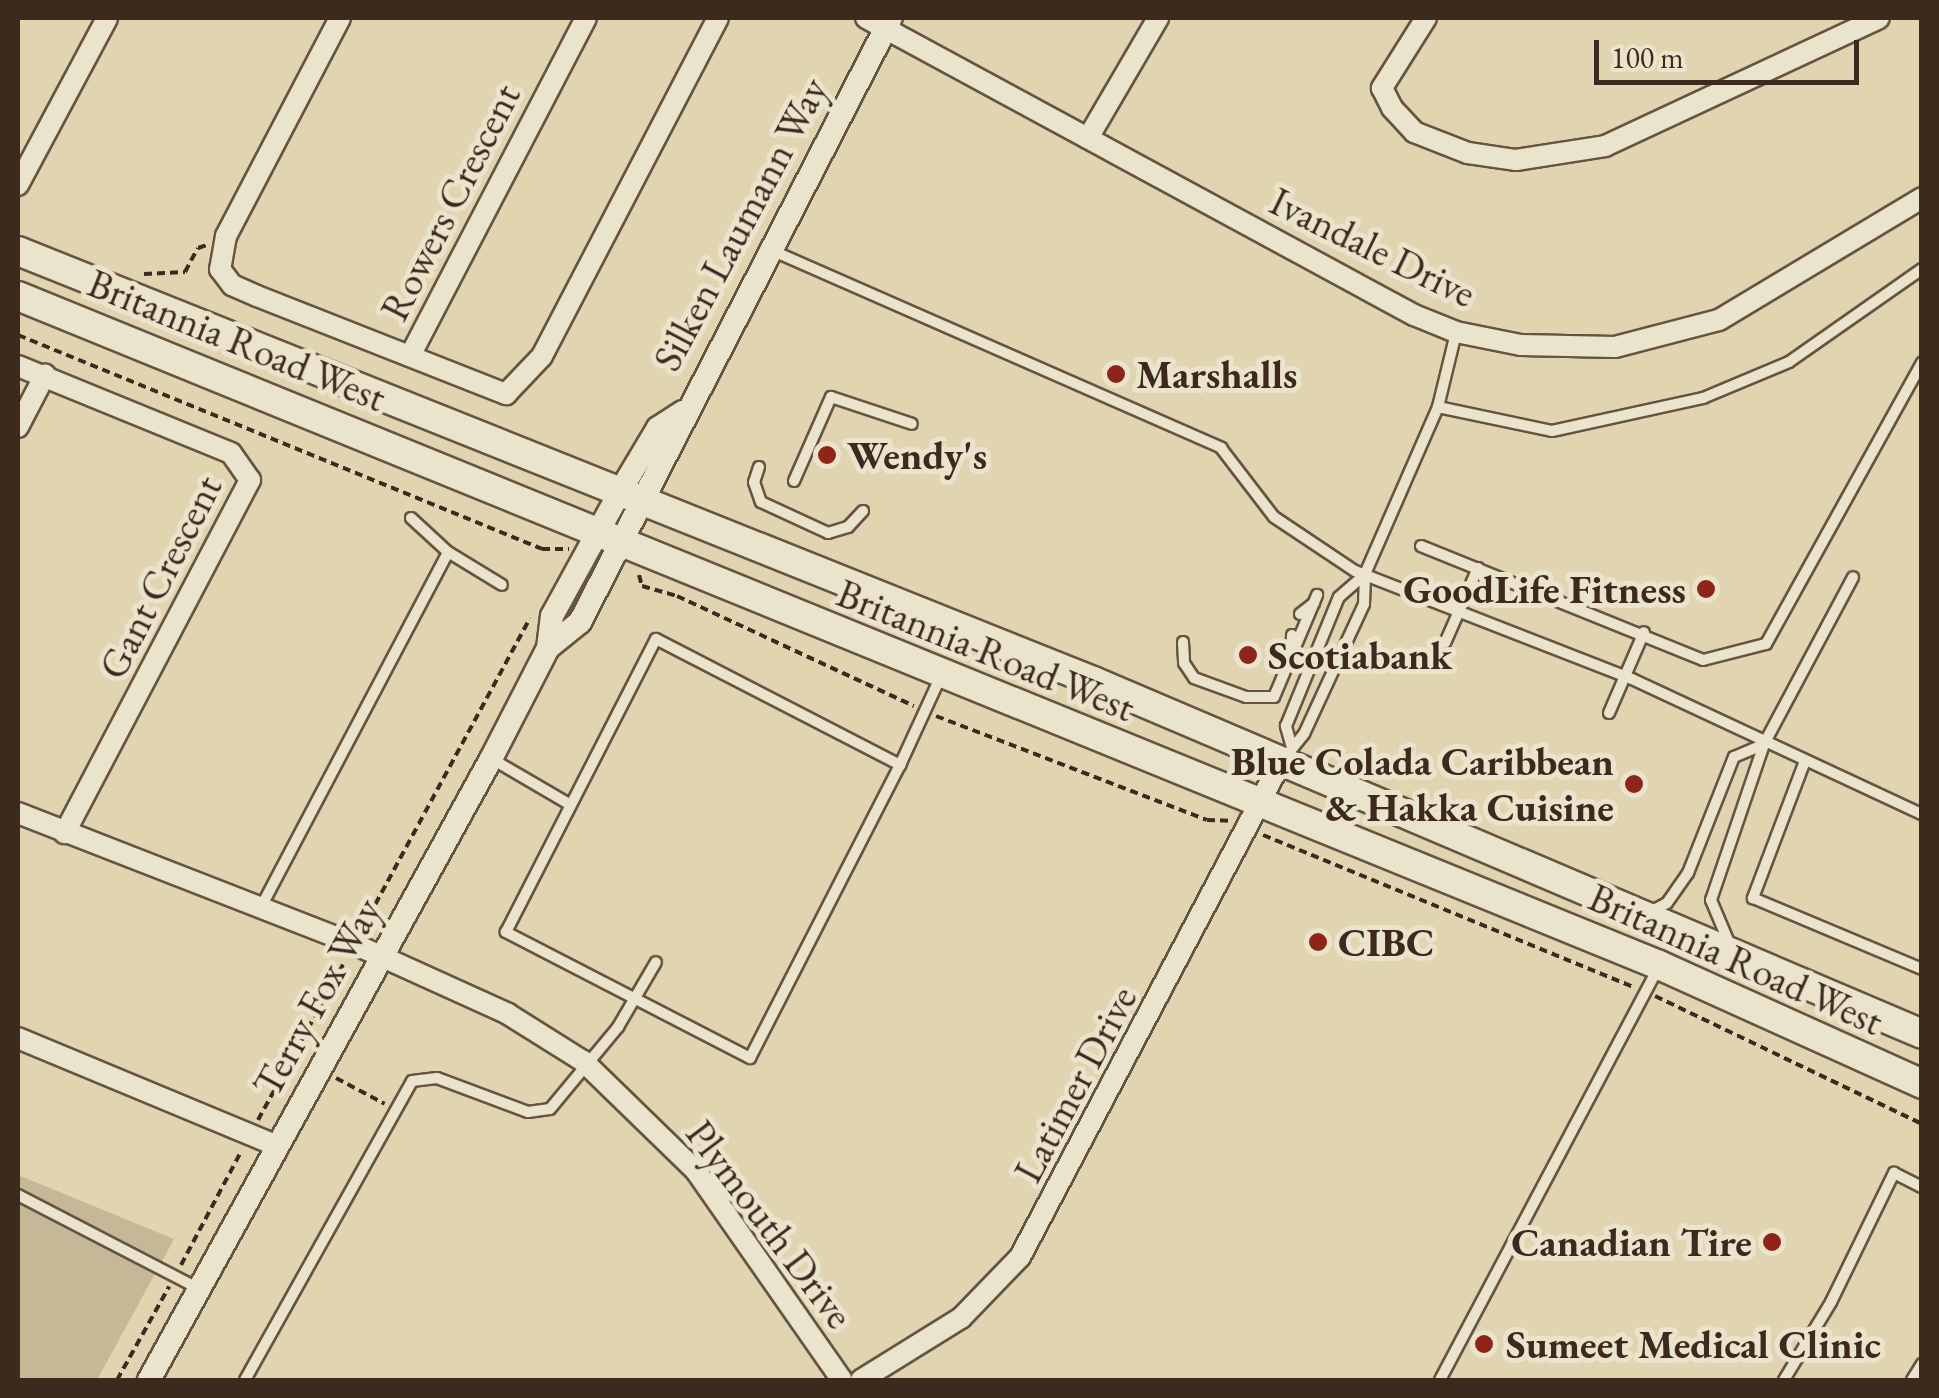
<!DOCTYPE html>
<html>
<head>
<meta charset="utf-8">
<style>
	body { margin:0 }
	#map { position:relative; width:1939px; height:1398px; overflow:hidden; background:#e0d5b0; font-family:"EB Garamond",serif }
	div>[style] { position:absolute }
	.green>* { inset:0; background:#c4b897 }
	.path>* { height:4px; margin-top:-2px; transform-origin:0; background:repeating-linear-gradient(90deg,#3e291e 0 8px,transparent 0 13px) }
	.roads { filter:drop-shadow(2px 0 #665442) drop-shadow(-2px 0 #665442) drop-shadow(0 2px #665442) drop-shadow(0 -2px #665442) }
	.service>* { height:10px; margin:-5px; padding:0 5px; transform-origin:5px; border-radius:5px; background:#ebe4cc }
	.minor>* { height:20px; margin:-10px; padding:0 10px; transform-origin:10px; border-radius:10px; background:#ebe4cc }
	.tertiary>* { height:22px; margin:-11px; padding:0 11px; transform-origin:11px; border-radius:11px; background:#ebe4cc }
	.secondary>* { height:28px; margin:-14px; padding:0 14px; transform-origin:14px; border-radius:14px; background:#ebe4cc }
	.dots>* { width:28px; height:28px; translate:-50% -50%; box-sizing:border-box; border:5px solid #ebe4cc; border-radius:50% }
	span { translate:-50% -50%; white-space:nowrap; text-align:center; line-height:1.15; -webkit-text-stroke:10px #ebe4cc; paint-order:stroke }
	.street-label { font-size:40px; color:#3e291e }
	.poi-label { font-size:40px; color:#3e291e; font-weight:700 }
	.left { translate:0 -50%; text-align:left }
	.right { translate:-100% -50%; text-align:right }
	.frame { position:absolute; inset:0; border:20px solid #3e291e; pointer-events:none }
	.scale { position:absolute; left:1594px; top:40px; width:265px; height:45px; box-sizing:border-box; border:5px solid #3e291e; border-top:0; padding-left:12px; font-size:30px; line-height:35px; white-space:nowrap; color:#3e291e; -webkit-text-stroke:8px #ebe4cc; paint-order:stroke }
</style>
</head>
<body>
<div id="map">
	<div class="green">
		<div style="clip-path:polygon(18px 1175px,174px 1239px,97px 1380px,18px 1380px)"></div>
	</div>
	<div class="path">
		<div style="left:144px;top:274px;width:41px;rotate:-2.8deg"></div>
		<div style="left:185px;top:272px;width:27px;rotate:-62deg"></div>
		<div style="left:198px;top:248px;width:9px;rotate:-18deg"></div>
		<div style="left:18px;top:335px;width:566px;rotate:22.21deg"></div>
		<div style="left:542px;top:549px;width:27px"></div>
		<div style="left:639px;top:575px;width:11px;rotate:75deg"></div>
		<div style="left:642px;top:586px;width:36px;rotate:16deg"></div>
		<div style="left:677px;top:596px;width:261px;rotate:24.9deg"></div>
		<div style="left:936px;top:716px;width:290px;rotate:21deg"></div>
		<div style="left:1207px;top:820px;width:24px;rotate:2deg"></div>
		<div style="left:1263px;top:835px;width:400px;rotate:22.3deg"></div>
		<div style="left:363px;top:927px;width:351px;rotate:-61.6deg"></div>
		<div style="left:1655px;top:996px;width:296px;rotate:25.6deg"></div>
		<div style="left:336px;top:1078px;width:55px;rotate:28deg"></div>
		<div style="left:258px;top:1120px;width:181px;rotate:-61.3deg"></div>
		<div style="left:181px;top:1265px;width:130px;rotate:-62.1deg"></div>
		<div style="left:117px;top:1380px;width:107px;rotate:-60.8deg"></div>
	</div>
	<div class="roads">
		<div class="service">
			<div style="left:771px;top:250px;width:492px;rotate:23.7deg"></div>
			<div style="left:1221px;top:448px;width:87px;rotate:52.5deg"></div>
			<div style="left:1274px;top:517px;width:97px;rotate:33.7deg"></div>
			<div style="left:1355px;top:571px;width:297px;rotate:21.3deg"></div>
			<div style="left:1632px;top:679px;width:320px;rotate:25deg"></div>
			<div style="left:1456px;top:333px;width:76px;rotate:103.7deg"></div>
			<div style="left:1438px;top:407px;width:116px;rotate:11.9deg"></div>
			<div style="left:1552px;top:431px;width:155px;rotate:-12.3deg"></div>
			<div style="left:1703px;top:398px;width:93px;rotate:-22.7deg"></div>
			<div style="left:1789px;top:362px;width:162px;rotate:-35deg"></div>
			<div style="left:759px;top:467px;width:16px;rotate:108deg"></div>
			<div style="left:754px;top:482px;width:21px;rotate:71deg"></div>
			<div style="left:761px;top:502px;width:74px;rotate:24.8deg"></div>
			<div style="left:828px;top:533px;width:21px;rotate:-17deg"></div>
			<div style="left:848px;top:527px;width:22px;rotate:-47deg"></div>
			<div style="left:794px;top:481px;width:92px;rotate:-66.2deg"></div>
			<div style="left:831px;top:397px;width:85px;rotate:18.4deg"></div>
			<div style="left:411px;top:518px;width:50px;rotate:42.6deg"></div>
			<div style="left:448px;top:552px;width:63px;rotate:31.4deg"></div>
			<div style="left:1421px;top:546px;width:304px;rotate:22deg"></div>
			<div style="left:1703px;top:660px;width:65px;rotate:-14.3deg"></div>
			<div style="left:1766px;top:644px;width:322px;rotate:-61deg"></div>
			<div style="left:1300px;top:614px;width:18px;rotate:-38deg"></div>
			<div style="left:656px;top:639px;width:275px;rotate:27.3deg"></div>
			<div style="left:900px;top:765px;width:329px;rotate:117.1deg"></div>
			<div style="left:750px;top:1058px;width:275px;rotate:-152.7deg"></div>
			<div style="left:506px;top:932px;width:329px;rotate:-62.9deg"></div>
			<div style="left:1183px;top:642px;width:21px;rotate:87deg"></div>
			<div style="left:1184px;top:663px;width:18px;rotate:56deg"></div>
			<div style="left:1194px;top:678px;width:55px;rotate:20.1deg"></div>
			<div style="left:1246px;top:697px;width:28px"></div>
			<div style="left:1274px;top:697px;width:111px;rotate:-67.1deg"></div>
			<div style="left:1445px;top:643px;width:82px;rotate:-66.3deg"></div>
			<div style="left:1291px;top:655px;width:20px;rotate:-87deg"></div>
			<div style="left:1609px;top:713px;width:88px;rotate:-66.6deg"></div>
			<div style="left:1291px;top:744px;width:19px;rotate:-106deg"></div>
			<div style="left:1286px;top:726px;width:139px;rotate:-67.7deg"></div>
			<div style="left:1339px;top:597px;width:35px;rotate:-41deg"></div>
			<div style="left:492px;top:759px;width:89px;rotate:30.3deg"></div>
			<div style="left:1282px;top:761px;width:35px;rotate:-51deg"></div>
			<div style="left:1304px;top:734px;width:143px;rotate:-65.2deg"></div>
			<div style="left:1364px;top:604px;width:30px;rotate:-88deg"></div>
			<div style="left:1365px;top:574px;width:182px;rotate:-66.4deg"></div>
			<div style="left:1805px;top:761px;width:147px;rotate:110.8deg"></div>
			<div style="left:1753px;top:898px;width:183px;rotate:22.8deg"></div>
			<div style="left:900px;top:765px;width:98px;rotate:-65.3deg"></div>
			<div style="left:260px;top:909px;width:403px;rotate:-62.2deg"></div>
			<div style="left:1650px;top:912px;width:19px;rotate:-28deg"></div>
			<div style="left:1667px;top:903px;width:37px;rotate:-55deg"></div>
			<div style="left:1688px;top:873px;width:125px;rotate:-68.4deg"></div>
			<div style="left:1734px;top:757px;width:33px;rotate:-23deg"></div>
			<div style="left:1730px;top:945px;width:49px;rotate:-112.9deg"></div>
			<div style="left:1711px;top:900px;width:165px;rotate:-71.2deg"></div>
			<div style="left:1764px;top:744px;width:189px;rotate:-61.9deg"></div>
			<div style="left:18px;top:1195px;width:204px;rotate:27.4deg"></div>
			<div style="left:245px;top:1380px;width:342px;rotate:-60.8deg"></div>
			<div style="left:412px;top:1081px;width:25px;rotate:-7deg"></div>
			<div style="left:437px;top:1078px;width:97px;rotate:20.5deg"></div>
			<div style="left:528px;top:1112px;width:22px;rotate:-8deg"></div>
			<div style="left:550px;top:1109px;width:107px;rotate:-50.3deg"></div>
			<div style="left:618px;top:1027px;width:75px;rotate:-59.7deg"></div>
			<div style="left:1440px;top:1380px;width:468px;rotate:-62.1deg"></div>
			<div style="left:1784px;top:1380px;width:91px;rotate:-58.9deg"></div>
			<div style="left:1831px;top:1302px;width:144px;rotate:-64deg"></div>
			<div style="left:1894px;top:1173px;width:31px;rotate:27deg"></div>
			<div style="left:1912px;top:1380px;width:19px;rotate:-58deg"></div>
		</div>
		<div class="minor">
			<div style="left:340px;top:18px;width:246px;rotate:117.6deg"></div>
			<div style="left:226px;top:236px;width:34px;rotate:100deg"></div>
			<div style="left:220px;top:269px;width:20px;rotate:53deg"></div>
			<div style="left:232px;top:285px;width:27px;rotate:24deg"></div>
			<div style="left:257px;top:296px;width:268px;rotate:21.5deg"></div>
			<div style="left:506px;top:394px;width:52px;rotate:-46.5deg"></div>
			<div style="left:542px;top:356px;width:381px;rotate:-62.5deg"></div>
			<div style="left:866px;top:18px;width:623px;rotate:28.46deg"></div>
			<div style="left:1414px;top:315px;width:45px;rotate:22deg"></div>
			<div style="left:1456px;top:332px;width:66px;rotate:11.3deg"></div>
			<div style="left:1521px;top:345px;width:94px;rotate:1.2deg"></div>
			<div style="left:1615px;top:347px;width:107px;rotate:-14.6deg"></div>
			<div style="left:1719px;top:320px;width:237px;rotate:-31deg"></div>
			<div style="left:1426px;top:18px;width:83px;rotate:122.2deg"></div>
			<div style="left:1382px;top:88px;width:22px;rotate:63deg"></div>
			<div style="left:1392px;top:108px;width:33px;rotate:47deg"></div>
			<div style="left:1414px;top:132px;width:58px;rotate:21.3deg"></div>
			<div style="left:1468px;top:153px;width:49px;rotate:8.3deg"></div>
			<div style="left:1516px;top:160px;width:90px;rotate:-8.9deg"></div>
			<div style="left:1605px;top:146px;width:302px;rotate:-25deg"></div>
			<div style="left:1088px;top:138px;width:139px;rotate:-59.7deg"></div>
			<div style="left:18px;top:185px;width:189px;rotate:-61.9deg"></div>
			<div style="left:410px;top:356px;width:381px;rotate:-62.5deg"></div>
			<div style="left:18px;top:366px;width:230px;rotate:22.2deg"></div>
			<div style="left:231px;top:453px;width:33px;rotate:55deg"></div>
			<div style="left:250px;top:480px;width:399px;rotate:117.7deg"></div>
			<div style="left:18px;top:427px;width:59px;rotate:-62.6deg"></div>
			<div style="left:18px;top:813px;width:361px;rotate:21.3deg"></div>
			<div style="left:354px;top:944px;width:169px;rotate:24.4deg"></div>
			<div style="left:508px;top:1014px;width:89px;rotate:32.1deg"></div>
			<div style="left:583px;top:1061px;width:158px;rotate:44.2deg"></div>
			<div style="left:696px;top:1171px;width:255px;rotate:55.1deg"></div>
			<div style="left:18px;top:1038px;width:281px;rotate:22.6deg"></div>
			<div style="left:861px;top:1380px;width:118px;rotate:-31.8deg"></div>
			<div style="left:961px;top:1318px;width:85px;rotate:-46deg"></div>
			<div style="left:1020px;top:1257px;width:560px;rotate:-62.2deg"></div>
		</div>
		<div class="tertiary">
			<div style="left:548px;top:648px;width:41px;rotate:-39.1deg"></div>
			<div style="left:580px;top:622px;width:679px;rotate:-62.76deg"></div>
			<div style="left:149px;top:1380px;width:709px;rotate:-61.16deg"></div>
			<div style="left:491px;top:759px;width:125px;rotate:-62.8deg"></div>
			<div style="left:548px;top:648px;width:32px;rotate:-83deg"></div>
			<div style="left:552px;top:616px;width:144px;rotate:-61.3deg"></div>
			<div style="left:621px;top:490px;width:72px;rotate:-59.2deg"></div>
			<div style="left:658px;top:428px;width:30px;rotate:-33deg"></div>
		</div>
		<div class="secondary">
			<div style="left:18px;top:251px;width:1158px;rotate:21.8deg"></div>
			<div style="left:1093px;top:681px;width:901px;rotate:23.06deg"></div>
			<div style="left:18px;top:296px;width:1772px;rotate:22.18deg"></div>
			<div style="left:1659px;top:965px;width:289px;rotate:24.3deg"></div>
		</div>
	</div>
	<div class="dots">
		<div style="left:1116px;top:374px;background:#8f2418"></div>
		<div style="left:827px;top:455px;background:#8f2418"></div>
		<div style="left:1706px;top:589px;background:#8f2418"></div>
		<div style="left:1248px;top:655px;background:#8f2418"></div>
		<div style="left:1634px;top:784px;background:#8f2418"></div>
		<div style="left:1318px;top:942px;background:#8f2418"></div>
		<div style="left:1772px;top:1242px;background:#8f2418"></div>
		<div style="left:1484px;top:1344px;background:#8f2418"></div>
	</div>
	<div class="street-label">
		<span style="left:450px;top:202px;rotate:-63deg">Rowers Crescent</span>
		<span style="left:740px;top:224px;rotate:-62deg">Silken Laumann Way</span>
		<span style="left:1373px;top:247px;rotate:26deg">Ivandale Drive</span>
		<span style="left:237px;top:340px;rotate:22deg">Britannia Road West</span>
		<span style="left:160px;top:577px;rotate:-63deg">Gant Crescent</span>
		<span style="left:986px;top:650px;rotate:22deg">Britannia Road West</span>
		<span style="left:1736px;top:959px;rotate:24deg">Britannia Road West</span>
		<span style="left:317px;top:997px;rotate:-61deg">Terry Fox Way</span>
		<span style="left:1075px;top:1084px;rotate:-62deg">Latimer Drive</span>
		<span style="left:770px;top:1224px;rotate:53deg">Plymouth Drive</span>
	</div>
	<div class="poi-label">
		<span class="left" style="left:1136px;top:374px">Marshalls</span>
		<span class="left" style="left:847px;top:455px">Wendy's</span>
		<span class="right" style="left:1686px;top:589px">GoodLife Fitness</span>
		<span class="left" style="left:1268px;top:655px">Scotiabank</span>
		<span class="right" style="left:1614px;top:784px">Blue Colada Caribbean<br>&amp; Hakka Cuisine</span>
		<span class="left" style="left:1338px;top:942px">CIBC</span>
		<span class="right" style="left:1752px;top:1242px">Canadian Tire</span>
		<span class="left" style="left:1506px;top:1344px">Sumeet Medical Clinic</span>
	</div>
	<div class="frame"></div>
	<div class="scale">100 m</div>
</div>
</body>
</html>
